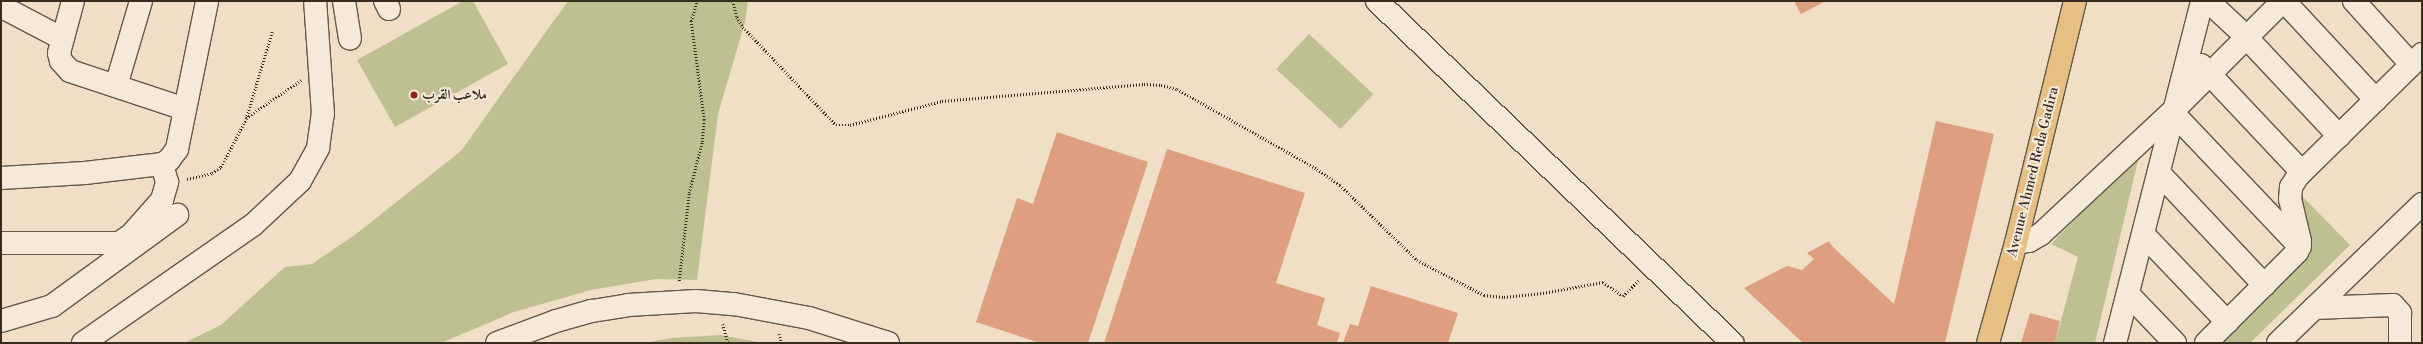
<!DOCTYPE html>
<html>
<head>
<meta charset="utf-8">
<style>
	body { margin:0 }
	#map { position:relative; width:2423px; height:344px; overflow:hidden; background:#f0dec6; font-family:"Libre Bodoni",Amiri,serif }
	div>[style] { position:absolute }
	.green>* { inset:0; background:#bec092; transform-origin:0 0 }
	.building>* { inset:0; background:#dd9f7f }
	.path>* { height:2.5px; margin-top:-1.25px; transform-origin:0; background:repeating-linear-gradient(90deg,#362c1f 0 1px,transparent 0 3px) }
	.roads { filter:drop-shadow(1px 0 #645849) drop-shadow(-1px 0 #645849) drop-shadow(0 1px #645849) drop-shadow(0 -1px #645849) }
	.minor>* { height:22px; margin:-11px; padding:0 11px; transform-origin:11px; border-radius:11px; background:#f5eada }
	.major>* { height:22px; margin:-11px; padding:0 11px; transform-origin:11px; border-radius:11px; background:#e8bf83 }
	.dots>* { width:11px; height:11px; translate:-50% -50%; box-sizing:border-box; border:2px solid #f5eada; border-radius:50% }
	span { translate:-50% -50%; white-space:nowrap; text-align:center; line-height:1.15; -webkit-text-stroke:4px #f5eada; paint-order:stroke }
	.poi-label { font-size:14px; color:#362c1f; font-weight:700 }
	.left { translate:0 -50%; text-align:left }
	.street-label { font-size:14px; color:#362c1f }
	.frame { position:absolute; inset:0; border:2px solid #362c1f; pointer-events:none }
</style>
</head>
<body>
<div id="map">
	<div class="green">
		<div style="clip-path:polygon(463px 1px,473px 1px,508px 64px,395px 127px,357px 60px)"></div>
		<div style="clip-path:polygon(568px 1px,748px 1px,745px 22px,718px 114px,697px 280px,656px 279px,591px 290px,514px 312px,441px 343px,184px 343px,221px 325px,285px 267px,312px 264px,356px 234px,461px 151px)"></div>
		<div style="left:1309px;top:34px;width:88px;height:48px;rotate:43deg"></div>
		<div style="clip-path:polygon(2140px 152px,2095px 343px,2055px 343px,2078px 257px,2051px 244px)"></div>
		<div style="clip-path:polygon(2300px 194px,2350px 245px,2250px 343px,2222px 343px,2310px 255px,2312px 247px,2297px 196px)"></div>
		<div style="clip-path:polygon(720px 335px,763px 343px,643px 343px,672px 338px)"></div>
	</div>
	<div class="building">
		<div style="clip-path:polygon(1794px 1px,1826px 1px,1801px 14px)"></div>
		<div style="clip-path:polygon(1936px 121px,1994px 134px,1945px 343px,1803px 343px,1744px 288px,1787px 266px,1802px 270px,1814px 259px,1807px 253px,1829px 241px,1832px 246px,1894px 304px)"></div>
		<div style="clip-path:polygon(1057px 132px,1148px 162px,1088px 343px,1040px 343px,976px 322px,1017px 198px,1033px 204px)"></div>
		<div style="clip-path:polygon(1167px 149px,1305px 193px,1276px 283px,1325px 298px,1317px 325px,1340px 333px,1337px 343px,1104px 343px)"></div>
		<div style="clip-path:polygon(1371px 286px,1458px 313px,1448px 343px,1343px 343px,1350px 324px,1358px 326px)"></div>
		<div style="clip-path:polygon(2030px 313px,2060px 321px,2055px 343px,2021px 343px)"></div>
	</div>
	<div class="path">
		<div style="left:733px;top:1px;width:16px;rotate:76deg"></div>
		<div style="left:737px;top:17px;width:12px;rotate:59deg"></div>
		<div style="left:743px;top:27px;width:135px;rotate:46.5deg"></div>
		<div style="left:836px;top:125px;width:14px"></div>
		<div style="left:850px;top:125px;width:95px;rotate:-14.6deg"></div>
		<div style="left:942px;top:101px;width:203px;rotate:-4.8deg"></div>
		<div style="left:1144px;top:84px;width:17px;rotate:3deg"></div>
		<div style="left:1161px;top:85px;width:16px;rotate:14deg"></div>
		<div style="left:1177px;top:89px;width:161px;rotate:29.7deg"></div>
		<div style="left:1317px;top:169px;width:28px;rotate:35deg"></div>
		<div style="left:1340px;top:185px;width:107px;rotate:44.2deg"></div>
		<div style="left:1417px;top:260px;width:76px;rotate:27.6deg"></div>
		<div style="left:1484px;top:295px;width:20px;rotate:6deg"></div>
		<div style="left:1504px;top:297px;width:39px;rotate:-6deg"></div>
		<div style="left:1543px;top:293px;width:61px;rotate:-10.4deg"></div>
		<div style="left:1603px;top:282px;width:24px;rotate:35deg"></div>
		<div style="left:1623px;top:296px;width:23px;rotate:-45deg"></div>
		<div style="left:246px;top:118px;width:67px;rotate:-34.6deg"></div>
		<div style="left:187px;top:179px;width:26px;rotate:-13deg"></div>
		<div style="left:212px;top:173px;width:11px;rotate:-34deg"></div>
		<div style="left:221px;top:167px;width:54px;rotate:-62.5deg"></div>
		<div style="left:246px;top:119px;width:91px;rotate:-73.4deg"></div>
		<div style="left:679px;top:281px;width:89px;rotate:-83.5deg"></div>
		<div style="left:689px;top:193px;width:53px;rotate:-75.7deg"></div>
		<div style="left:702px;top:142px;width:22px;rotate:-85deg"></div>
		<div style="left:704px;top:120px;width:100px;rotate:-97.5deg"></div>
		<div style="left:691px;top:21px;width:21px;rotate:-73deg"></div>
		<div style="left:723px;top:324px;width:20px;rotate:75deg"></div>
		<div style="left:779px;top:334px;width:9px;rotate:72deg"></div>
	</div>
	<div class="roads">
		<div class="minor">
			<div style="left:2px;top:1px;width:9px;rotate:63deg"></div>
			<div style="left:6px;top:9px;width:64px;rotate:27.8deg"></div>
			<div style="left:73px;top:1px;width:54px;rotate:105.1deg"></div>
			<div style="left:59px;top:53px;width:8px;rotate:76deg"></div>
			<div style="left:61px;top:61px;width:13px;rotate:48deg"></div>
			<div style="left:70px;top:71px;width:121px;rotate:18.3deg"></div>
			<div style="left:344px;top:1px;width:38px;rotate:81deg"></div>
			<div style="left:385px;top:1px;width:9px;rotate:63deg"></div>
			<div style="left:1377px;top:1px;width:494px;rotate:43.9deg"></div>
			<div style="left:2208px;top:1px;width:41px;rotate:43deg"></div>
			<div style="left:2284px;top:1px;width:135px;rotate:47.1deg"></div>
			<div style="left:2354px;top:1px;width:85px;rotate:47.9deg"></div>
			<div style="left:2246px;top:37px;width:136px;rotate:46.8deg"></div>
			<div style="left:2201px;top:65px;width:147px;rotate:46.7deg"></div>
			<div style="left:116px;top:86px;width:89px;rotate:-73.6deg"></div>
			<div style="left:2174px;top:114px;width:183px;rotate:46.5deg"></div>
			<div style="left:2159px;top:173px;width:154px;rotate:46.8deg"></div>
			<div style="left:1px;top:178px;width:84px;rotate:-3.4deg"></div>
			<div style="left:85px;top:173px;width:78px;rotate:-6.7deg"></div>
			<div style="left:162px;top:164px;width:8px;rotate:-30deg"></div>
			<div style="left:169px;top:160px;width:14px;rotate:-54deg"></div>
			<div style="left:177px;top:149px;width:151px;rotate:-78.5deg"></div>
			<div style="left:2143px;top:234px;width:122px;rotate:46.3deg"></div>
			<div style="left:1px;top:243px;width:118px"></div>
			<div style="left:119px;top:243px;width:14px;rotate:-34deg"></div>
			<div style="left:131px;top:235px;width:47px;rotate:-48.5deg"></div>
			<div style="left:162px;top:200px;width:19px;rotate:-74deg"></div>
			<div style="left:167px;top:182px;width:19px;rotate:-106deg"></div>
			<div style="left:2016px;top:243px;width:13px;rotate:-9deg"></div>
			<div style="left:2029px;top:241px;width:14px;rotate:-30deg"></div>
			<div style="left:2041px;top:234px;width:185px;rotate:-43deg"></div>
			<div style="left:2176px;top:108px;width:151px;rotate:-45deg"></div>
			<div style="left:2128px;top:294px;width:68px;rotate:46.2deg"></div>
			<div style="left:2314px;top:308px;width:79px;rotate:-2.2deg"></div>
			<div style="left:2393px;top:305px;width:11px;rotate:49deg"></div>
			<div style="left:2400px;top:313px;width:30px;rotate:90deg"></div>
			<div style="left:1px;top:321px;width:53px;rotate:-16.4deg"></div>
			<div style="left:52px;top:306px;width:155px;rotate:-36.1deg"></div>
			<div style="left:83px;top:343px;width:207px;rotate:-34.8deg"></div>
			<div style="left:253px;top:225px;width:64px;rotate:-43.1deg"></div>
			<div style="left:300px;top:181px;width:38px;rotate:-61deg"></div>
			<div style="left:318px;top:148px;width:34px;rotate:-82deg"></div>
			<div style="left:323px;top:114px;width:113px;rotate:-94deg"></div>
			<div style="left:497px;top:343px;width:63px;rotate:-20.4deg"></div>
			<div style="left:556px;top:321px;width:37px;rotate:-16deg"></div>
			<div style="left:592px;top:311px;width:36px;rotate:-9deg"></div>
			<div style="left:628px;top:305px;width:68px;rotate:-3.4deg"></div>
			<div style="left:696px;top:301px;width:38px;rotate:5deg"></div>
			<div style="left:734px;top:304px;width:76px;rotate:10.6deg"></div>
			<div style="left:809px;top:318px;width:83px;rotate:17.6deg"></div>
			<div style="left:2115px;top:343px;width:353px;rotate:-75.7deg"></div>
			<div style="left:2206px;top:343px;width:129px;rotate:-45deg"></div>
			<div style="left:2297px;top:252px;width:11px;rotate:-75deg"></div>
			<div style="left:2300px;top:241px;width:43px;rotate:-103.4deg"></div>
			<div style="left:2290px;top:199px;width:12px;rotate:-85deg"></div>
			<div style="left:2291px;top:187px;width:13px;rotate:-58deg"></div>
			<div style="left:2298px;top:176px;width:174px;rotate:-44.5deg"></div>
			<div style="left:2278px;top:343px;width:200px;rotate:-44deg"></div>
		</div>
		<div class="major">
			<div style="left:1988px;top:343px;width:104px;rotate:-74.4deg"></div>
			<div style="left:2016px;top:243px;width:249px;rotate:-76.3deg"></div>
		</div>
	</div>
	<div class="dots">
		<div style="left:414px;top:95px;background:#8f2418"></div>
	</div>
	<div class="poi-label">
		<span class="left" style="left:422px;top:95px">ملاعب القرب</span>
	</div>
	<div class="street-label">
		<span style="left:2033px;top:172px;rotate:-76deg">Avenue Ahmed Reda Gadira</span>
	</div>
	<div class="frame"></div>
</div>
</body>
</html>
